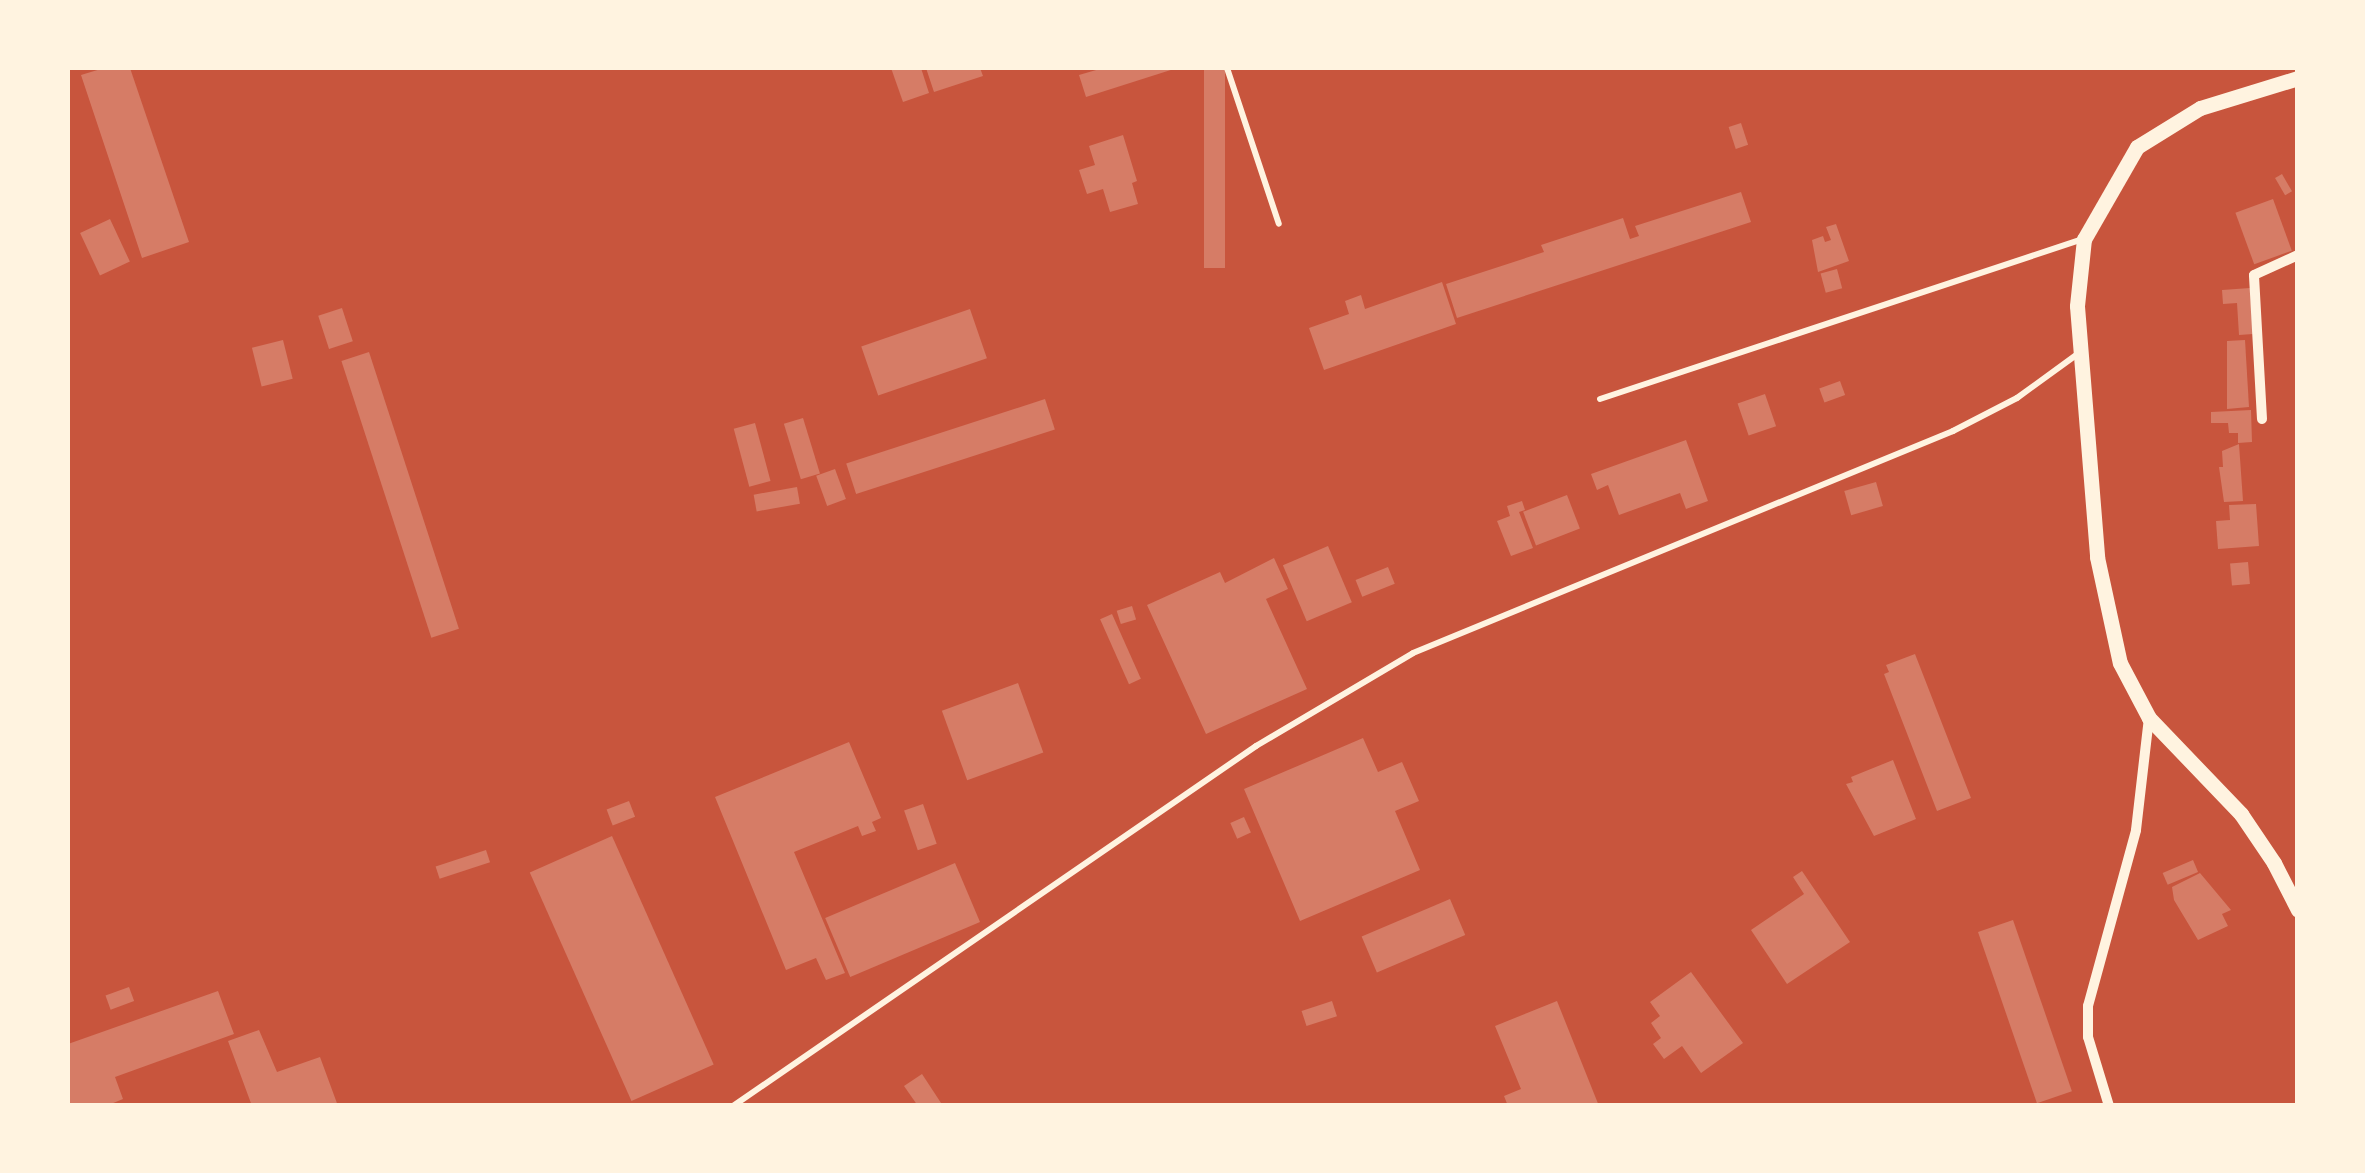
<!DOCTYPE html>
<html>
<head>
<meta charset="utf-8">
<style>
	body { margin:0 }
	#map { position:relative; width:2365px; height:1173px; overflow:hidden; background:#c8553d; font-family:Bitter,serif }
	div>[style] { position:absolute }
	.building>* { inset:0; background:#d67c66; transform-origin:0 0 }
	.service>* { height:6px; margin:-3px; padding:0 3px; transform-origin:3px; border-radius:3px; background:#fff3e0 }
	.minor>* { height:10px; margin:-5px; padding:0 5px; transform-origin:5px; border-radius:5px; background:#fff3e0 }
	.tertiary>* { height:15px; margin:-7.5px; padding:0 7.5px; transform-origin:7.5px; border-radius:7.5px; background:#fff3e0 }
	span { translate:-50% -50%; white-space:nowrap; text-align:center; line-height:1.15; -webkit-text-stroke:10px #fff3e0; paint-order:stroke }
	.frame { position:absolute; inset:0; border:70px solid #fff3e0; pointer-events:none }
</style>
</head>
<body>
<div id="map">
	<div class="building">
		<div style="clip-path:polygon(104px 68px,130px 68px,189px 242px,142px 258px,81px 75px)"></div>
		<div style="clip-path:polygon(891px 68px,921px 68px,929px 93px,903px 102px)"></div>
		<div style="clip-path:polygon(926px 68px,980px 68px,983px 76px,934px 92px)"></div>
		<div style="clip-path:polygon(1103px 68px,1177px 68px,1086px 97px,1079px 75px)"></div>
		<div style="left:1204px;top:68px;width:21px;height:200px"></div>
		<div style="left:1741px;top:123px;width:23px;height:13px;rotate:72deg"></div>
		<div style="clip-path:polygon(1123px 135px,1137px 181px,1132px 183px,1138px 204px,1110px 212px,1103px 189px,1087px 194px,1079px 170px,1095px 165px,1089px 146px)"></div>
		<div style="left:2282px;top:174px;width:20px;height:8px;rotate:60deg"></div>
		<div style="clip-path:polygon(1741px 192px,1751px 222px,1457px 318px,1446px 284px,1544px 252px,1541px 245px,1623px 218px,1630px 239px,1639px 236px,1635px 226px)"></div>
		<div style="left:2273px;top:199px;width:55px;height:40px;rotate:70deg"></div>
		<div style="left:110px;top:219px;width:47px;height:33px;rotate:65deg"></div>
		<div style="clip-path:polygon(1836px 224px,1849px 261px,1818px 272px,1812px 240px,1823px 236px,1825px 242px,1831px 240px,1826px 227px)"></div>
		<div style="left:1837px;top:269px;width:20px;height:17px;rotate:75deg"></div>
		<div style="clip-path:polygon(1442px 282px,1456px 324px,1324px 370px,1309px 328px,1349px 314px,1345px 301px,1361px 295px,1365px 309px)"></div>
		<div style="clip-path:polygon(2250px 288px,2253px 334px,2239px 335px,2237px 303px,2223px 304px,2222px 290px)"></div>
		<div style="left:342px;top:308px;width:35px;height:25px;rotate:72deg"></div>
		<div style="left:970px;top:309px;width:52px;height:115px;rotate:71deg"></div>
		<div style="left:283px;top:340px;width:40px;height:32px;rotate:76deg"></div>
		<div style="clip-path:polygon(2245px 340px,2249px 407px,2227px 409px,2227px 341px)"></div>
		<div style="left:369px;top:352px;width:291px;height:29px;rotate:72deg"></div>
		<div style="left:1840px;top:381px;width:15px;height:22px;rotate:70deg"></div>
		<div style="left:1765px;top:394px;width:34px;height:29px;rotate:71deg"></div>
		<div style="left:1045px;top:399px;width:32px;height:209px;rotate:72deg"></div>
		<div style="clip-path:polygon(2251px 410px,2252px 442px,2238px 443px,2238px 433px,2229px 433px,2228px 423px,2211px 423px,2211px 412px)"></div>
		<div style="left:803px;top:418px;width:58px;height:20px;rotate:73deg"></div>
		<div style="left:755px;top:423px;width:60px;height:22px;rotate:75deg"></div>
		<div style="clip-path:polygon(1686px 440px,1708px 501px,1686px 509px,1680px 493px,1619px 515px,1608px 485px,1597px 490px,1591px 474px)"></div>
		<div style="clip-path:polygon(2239px 444px,2243px 501px,2224px 502px,2219px 467px,2223px 467px,2222px 451px)"></div>
		<div style="left:835px;top:469px;width:32px;height:20px;rotate:70deg"></div>
		<div style="left:1876px;top:482px;width:25px;height:33px;rotate:74deg"></div>
		<div style="left:797px;top:487px;width:17px;height:44px;rotate:80deg"></div>
		<div style="left:1567px;top:495px;width:36px;height:47px;rotate:69deg"></div>
		<div style="clip-path:polygon(1522px 501px,1525px 510px,1519px 512px,1533px 548px,1511px 556px,1497px 521px,1510px 516px,1507px 506px)"></div>
		<div style="clip-path:polygon(2256px 504px,2259px 546px,2218px 549px,2216px 521px,2230px 520px,2229px 505px)"></div>
		<div style="left:1328px;top:546px;width:61px;height:49px;rotate:67deg"></div>
		<div style="clip-path:polygon(1274px 558px,1288px 589px,1266px 599px,1307px 689px,1206px 734px,1147px 605px,1220px 572px,1225px 583px)"></div>
		<div style="left:2248px;top:562px;width:22px;height:18px;rotate:85deg"></div>
		<div style="left:1388px;top:567px;width:18px;height:35px;rotate:68deg"></div>
		<div style="left:1132px;top:606px;width:14px;height:16px;rotate:73deg"></div>
		<div style="left:1112px;top:614px;width:71px;height:13px;rotate:66deg"></div>
		<div style="clip-path:polygon(1915px 654px,1971px 798px,1937px 811px,1884px 674px,1889px 672px,1886px 665px)"></div>
		<div style="left:1018px;top:683px;width:74px;height:81px;rotate:70deg"></div>
		<div style="clip-path:polygon(1363px 738px,1378px 772px,1402px 762px,1419px 801px,1395px 811px,1420px 870px,1300px 921px,1244px 789px)"></div>
		<div style="clip-path:polygon(849px 742px,881px 818px,872px 822px,876px 831px,862px 836px,858px 826px,794px 852px,845px 973px,826px 980px,816px 958px,786px 970px,715px 797px)"></div>
		<div style="clip-path:polygon(1893px 760px,1916px 819px,1874px 836px,1846px 784px,1853px 782px,1851px 777px)"></div>
		<div style="left:629px;top:801px;width:17px;height:24px;rotate:69deg"></div>
		<div style="left:923px;top:804px;width:42px;height:20px;rotate:71deg"></div>
		<div style="left:1244px;top:817px;width:17px;height:15px;rotate:66deg"></div>
		<div style="left:612px;top:836px;width:250px;height:90px;rotate:66deg"></div>
		<div style="left:486px;top:850px;width:13px;height:53px;rotate:72deg"></div>
		<div style="left:2193px;top:860px;width:13px;height:33px;rotate:67deg"></div>
		<div style="left:955px;top:863px;width:64px;height:141px;rotate:67deg"></div>
		<div style="clip-path:polygon(1802px 871px,1850px 942px,1787px 984px,1751px 930px,1804px 894px,1793px 877px)"></div>
		<div style="clip-path:polygon(2200px 873px,2231px 910px,2222px 914px,2228px 926px,2198px 940px,2174px 900px,2172px 887px)"></div>
		<div style="left:1450px;top:899px;width:39px;height:96px;rotate:67deg"></div>
		<div style="left:2013px;top:920px;width:181px;height:37px;rotate:71deg"></div>
		<div style="clip-path:polygon(1691px 972px,1743px 1043px,1701px 1073px,1682px 1046px,1664px 1059px,1653px 1044px,1661px 1038px,1651px 1023px,1660px 1016px,1650px 1002px)"></div>
		<div style="left:129px;top:987px;width:15px;height:25px;rotate:70deg"></div>
		<div style="clip-path:polygon(218px 991px,234px 1034px,115px 1077px,123px 1099px,106px 1106px,70px 1106px,68px 1044px)"></div>
		<div style="left:1332px;top:1001px;width:16px;height:32px;rotate:72deg"></div>
		<div style="clip-path:polygon(1557px 1001px,1599px 1106px,1508px 1106px,1504px 1096px,1521px 1089px,1495px 1026px)"></div>
		<div style="clip-path:polygon(259px 1030px,277px 1072px,320px 1057px,338px 1106px,252px 1106px,228px 1041px)"></div>
		<div style="clip-path:polygon(922px 1074px,943px 1106px,918px 1106px,904px 1086px)"></div>
	</div>
	<div class="service">
		<div style="left:1227px;top:68px;width:164px;rotate:71.6deg"></div>
		<div style="left:1600px;top:399px;width:509px;rotate:-18.33deg"></div>
		<div style="left:733px;top:1106px;width:635px;rotate:-34.54deg"></div>
		<div style="left:1256px;top:746px;width:182px;rotate:-30.6deg"></div>
		<div style="left:1413px;top:653px;width:584px;rotate:-22.35deg"></div>
		<div style="left:1953px;top:431px;width:72px;rotate:-27.3deg"></div>
		<div style="left:2017px;top:398px;width:77px;rotate:-36deg"></div>
	</div>
	<div class="minor">
		<div style="left:2262px;top:419px;width:144px;rotate:-93.2deg"></div>
		<div style="left:2254px;top:275px;width:48px;rotate:-24.4deg"></div>
		<div style="left:2109px;top:1106px;width:72px;rotate:-106.9deg"></div>
		<div style="left:2088px;top:1037px;width:31px;rotate:-90deg"></div>
		<div style="left:2088px;top:1006px;width:182px;rotate:-74.7deg"></div>
		<div style="left:2136px;top:830px;width:113px;rotate:-83.4deg"></div>
	</div>
	<div class="tertiary">
		<div style="left:2298px;top:78px;width:102px;rotate:163deg"></div>
		<div style="left:2200px;top:108px;width:74px;rotate:148.2deg"></div>
		<div style="left:2137px;top:147px;width:106px;rotate:119.9deg"></div>
		<div style="left:2084px;top:239px;width:67px;rotate:96deg"></div>
		<div style="left:2077px;top:306px;width:252px;rotate:85.4deg"></div>
		<div style="left:2097px;top:557px;width:108px;rotate:77.8deg"></div>
		<div style="left:2120px;top:663px;width:62px;rotate:62.2deg"></div>
		<div style="left:2149px;top:718px;width:133px;rotate:46.2deg"></div>
		<div style="left:2241px;top:814px;width:59px;rotate:56deg"></div>
		<div style="left:2274px;top:863px;width:53px;rotate:62.9deg"></div>
	</div>
	<div class="frame"></div>
</div>
</body>
</html>
